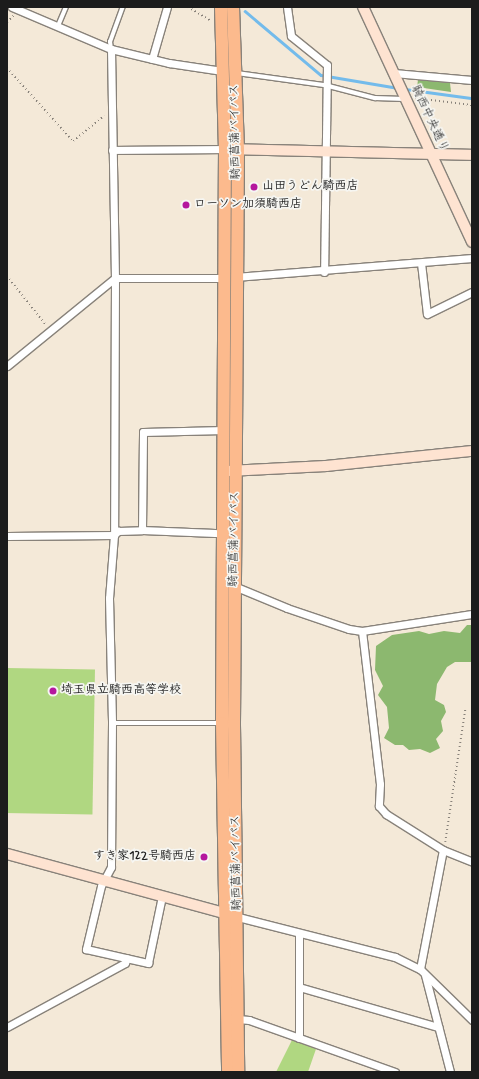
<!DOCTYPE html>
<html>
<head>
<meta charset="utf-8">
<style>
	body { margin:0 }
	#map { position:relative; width:479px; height:1079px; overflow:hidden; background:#f4e9d8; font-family:Mynerve,"Klee One",sans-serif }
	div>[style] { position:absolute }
	.green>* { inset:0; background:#b0d781; transform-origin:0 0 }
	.forest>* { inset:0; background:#8cb86f }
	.stream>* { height:2.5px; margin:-1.25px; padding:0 1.25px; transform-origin:1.25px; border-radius:1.25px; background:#73bbeb }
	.path>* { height:1.5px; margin-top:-0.75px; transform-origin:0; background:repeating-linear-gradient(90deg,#88827a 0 1px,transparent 0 4px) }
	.roads { filter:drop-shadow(1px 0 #88827a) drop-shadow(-1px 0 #88827a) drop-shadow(0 1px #88827a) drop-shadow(0 -1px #88827a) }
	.lane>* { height:3.5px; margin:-1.75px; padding:0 1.75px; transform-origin:1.75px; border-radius:1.75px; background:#fff }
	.street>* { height:7px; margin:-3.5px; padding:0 3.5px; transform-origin:3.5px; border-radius:3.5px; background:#fff }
	.secondary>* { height:10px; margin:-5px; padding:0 5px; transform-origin:5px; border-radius:5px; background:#fee3d1 }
	.highway>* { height:12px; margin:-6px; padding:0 6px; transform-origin:6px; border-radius:6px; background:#fcba8d }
	.dots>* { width:11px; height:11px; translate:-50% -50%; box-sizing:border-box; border:2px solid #f6f6f2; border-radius:50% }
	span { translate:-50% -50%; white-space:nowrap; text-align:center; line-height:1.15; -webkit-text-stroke:3.5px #f6f6f2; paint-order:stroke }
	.street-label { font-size:12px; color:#1c1c1c }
	.poi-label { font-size:12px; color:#1c1c1c; font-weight:700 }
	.left { translate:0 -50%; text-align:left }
	.right { translate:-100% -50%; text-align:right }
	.frame { position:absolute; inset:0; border:8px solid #1c1c1c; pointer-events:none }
</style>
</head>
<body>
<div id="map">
	<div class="green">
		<div style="left:7px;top:668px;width:88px;height:145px;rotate:1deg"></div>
		<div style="clip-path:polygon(292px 1040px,316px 1049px,308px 1072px,276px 1072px)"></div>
	</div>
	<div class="forest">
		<div style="clip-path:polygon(418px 80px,450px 83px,451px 92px,417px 87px)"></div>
		<div style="clip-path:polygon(467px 625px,472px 625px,472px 662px,455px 662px,447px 667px,437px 684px,435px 700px,444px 705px,446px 712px,441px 721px,443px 731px,436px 739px,440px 748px,430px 753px,420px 749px,409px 750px,403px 745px,395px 745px,384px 738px,389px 728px,387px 707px,378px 695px,383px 686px,375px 670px,376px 646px,392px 635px,419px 631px,429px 634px,444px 631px,460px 633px)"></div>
	</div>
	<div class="stream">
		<div style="left:245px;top:11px;width:99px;rotate:40.1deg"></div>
		<div style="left:321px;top:75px;width:78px;rotate:9.6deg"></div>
		<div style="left:405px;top:89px;width:68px;rotate:7.7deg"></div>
	</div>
	<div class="path">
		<div style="left:188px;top:7px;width:26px;rotate:31deg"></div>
		<div style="left:7px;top:22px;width:10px;rotate:-45deg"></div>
		<div style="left:7px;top:68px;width:98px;rotate:47.9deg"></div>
		<div style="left:73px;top:141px;width:40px;rotate:-39deg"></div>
		<div style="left:415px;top:98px;width:57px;rotate:7deg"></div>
		<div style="left:7px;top:276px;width:63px;rotate:51.5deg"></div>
		<div style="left:445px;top:842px;width:134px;rotate:-81.4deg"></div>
	</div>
	<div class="roads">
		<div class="lane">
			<div style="left:58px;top:26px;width:21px;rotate:-67deg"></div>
			<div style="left:111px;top:49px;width:7px;rotate:-98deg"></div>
			<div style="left:110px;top:42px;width:37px;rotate:-70deg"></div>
			<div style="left:237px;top:73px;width:89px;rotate:7.8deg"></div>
			<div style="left:325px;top:85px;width:52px;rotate:14.6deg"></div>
			<div style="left:375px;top:98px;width:29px;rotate:2deg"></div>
			<div style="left:112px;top:723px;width:107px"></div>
		</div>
		<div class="street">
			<div style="left:12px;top:7px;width:108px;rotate:23deg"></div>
			<div style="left:111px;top:49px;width:60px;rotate:13.6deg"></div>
			<div style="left:169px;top:63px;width:54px;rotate:8.6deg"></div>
			<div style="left:287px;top:7px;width:29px;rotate:82deg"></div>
			<div style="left:291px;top:36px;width:46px;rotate:38.9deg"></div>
			<div style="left:327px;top:65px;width:207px;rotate:90.8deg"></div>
			<div style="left:111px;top:49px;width:229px;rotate:89deg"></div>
			<div style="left:115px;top:278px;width:257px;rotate:90.2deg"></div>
			<div style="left:114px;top:535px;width:63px;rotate:94.5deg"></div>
			<div style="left:109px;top:598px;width:125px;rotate:88.6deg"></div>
			<div style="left:112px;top:723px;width:144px;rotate:90.4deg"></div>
			<div style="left:111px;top:867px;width:21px;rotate:118deg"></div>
			<div style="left:101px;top:886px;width:65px;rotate:103.4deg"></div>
			<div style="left:86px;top:949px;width:64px;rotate:12.7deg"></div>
			<div style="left:148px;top:963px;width:68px;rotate:-78.2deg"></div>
			<div style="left:152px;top:59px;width:54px;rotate:-73.9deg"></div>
			<div style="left:394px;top:73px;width:78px;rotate:5.1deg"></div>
			<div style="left:112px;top:150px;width:113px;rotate:-0.5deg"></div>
			<div style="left:421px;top:263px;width:51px;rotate:83.3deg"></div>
			<div style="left:427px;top:314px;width:50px;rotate:-26.1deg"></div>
			<div style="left:235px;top:277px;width:238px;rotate:-4.6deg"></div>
			<div style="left:7px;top:366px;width:139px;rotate:-39.2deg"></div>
			<div style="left:115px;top:278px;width:108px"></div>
			<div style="left:142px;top:530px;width:98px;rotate:-89.4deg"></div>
			<div style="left:143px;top:432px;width:81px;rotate:-1.4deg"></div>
			<div style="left:7px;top:536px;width:107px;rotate:-0.5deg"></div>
			<div style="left:114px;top:535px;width:6px;rotate:-45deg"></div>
			<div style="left:118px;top:531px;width:24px;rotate:-2deg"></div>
			<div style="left:142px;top:530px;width:73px;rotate:2.4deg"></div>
			<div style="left:234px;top:586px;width:57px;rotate:22.5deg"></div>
			<div style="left:287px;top:608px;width:65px;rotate:18.7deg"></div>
			<div style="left:349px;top:629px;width:13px;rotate:9deg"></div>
			<div style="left:362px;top:631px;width:111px;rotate:-8.8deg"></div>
			<div style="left:362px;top:631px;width:154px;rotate:83.3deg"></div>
			<div style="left:380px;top:784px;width:22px;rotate:93deg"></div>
			<div style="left:379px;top:806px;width:11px;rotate:49deg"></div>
			<div style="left:386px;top:814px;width:67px;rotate:32.3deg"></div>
			<div style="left:443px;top:850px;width:31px;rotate:22deg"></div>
			<div style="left:234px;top:916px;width:166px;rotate:14.3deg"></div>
			<div style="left:395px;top:957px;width:28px;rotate:26deg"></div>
			<div style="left:420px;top:969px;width:73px;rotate:44.4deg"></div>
			<div style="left:299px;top:933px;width:105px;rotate:90deg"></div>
			<div style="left:420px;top:969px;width:121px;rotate:-79.1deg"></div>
			<div style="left:425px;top:975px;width:100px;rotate:75.5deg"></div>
			<div style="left:299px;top:987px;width:145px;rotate:16.1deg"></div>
			<div style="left:238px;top:1019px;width:11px;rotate:5deg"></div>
			<div style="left:249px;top:1020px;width:155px;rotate:19.6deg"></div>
			<div style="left:7px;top:1027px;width:134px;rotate:-28.5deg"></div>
			<div style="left:125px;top:963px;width:5px;rotate:-68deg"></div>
		</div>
		<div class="secondary">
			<div style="left:363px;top:7px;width:259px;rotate:65.1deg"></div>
			<div style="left:231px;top:149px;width:241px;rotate:1.4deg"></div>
			<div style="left:228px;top:471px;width:98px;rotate:-2.9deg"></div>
			<div style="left:326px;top:466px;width:147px;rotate:-5.9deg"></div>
			<div style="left:7px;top:854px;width:225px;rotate:15.2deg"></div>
		</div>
		<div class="highway">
			<div style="left:221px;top:7px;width:142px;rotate:88.4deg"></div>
			<div style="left:225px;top:149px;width:574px;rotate:90.3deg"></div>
			<div style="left:222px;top:723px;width:349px;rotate:89deg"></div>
			<div style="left:233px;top:7px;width:142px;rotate:88deg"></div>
			<div style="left:238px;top:149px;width:576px;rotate:90.4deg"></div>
			<div style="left:234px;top:725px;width:347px;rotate:89.3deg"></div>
		</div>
	</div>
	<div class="dots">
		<div style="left:254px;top:187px;background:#b5179e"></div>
		<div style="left:186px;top:205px;background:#b5179e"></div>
		<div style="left:53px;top:691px;background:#b5179e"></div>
		<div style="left:204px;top:857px;background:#b5179e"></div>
	</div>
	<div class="street-label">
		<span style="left:429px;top:119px;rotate:65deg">騎西中央通り</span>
		<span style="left:236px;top:132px;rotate:-91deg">騎西菖蒲バイパス</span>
		<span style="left:235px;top:539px;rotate:-89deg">騎西菖蒲バイパス</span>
		<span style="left:237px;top:863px;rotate:-91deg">騎西菖蒲バイパス</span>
	</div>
	<div class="poi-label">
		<span class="left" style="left:262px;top:187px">山田うどん騎西店</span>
		<span class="left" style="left:194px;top:205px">ローソン加須騎西店</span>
		<span class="left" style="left:61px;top:691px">埼玉県立騎西高等学校</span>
		<span class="right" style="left:196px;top:857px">すき家122号騎西店</span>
	</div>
	<div class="frame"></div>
</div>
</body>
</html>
